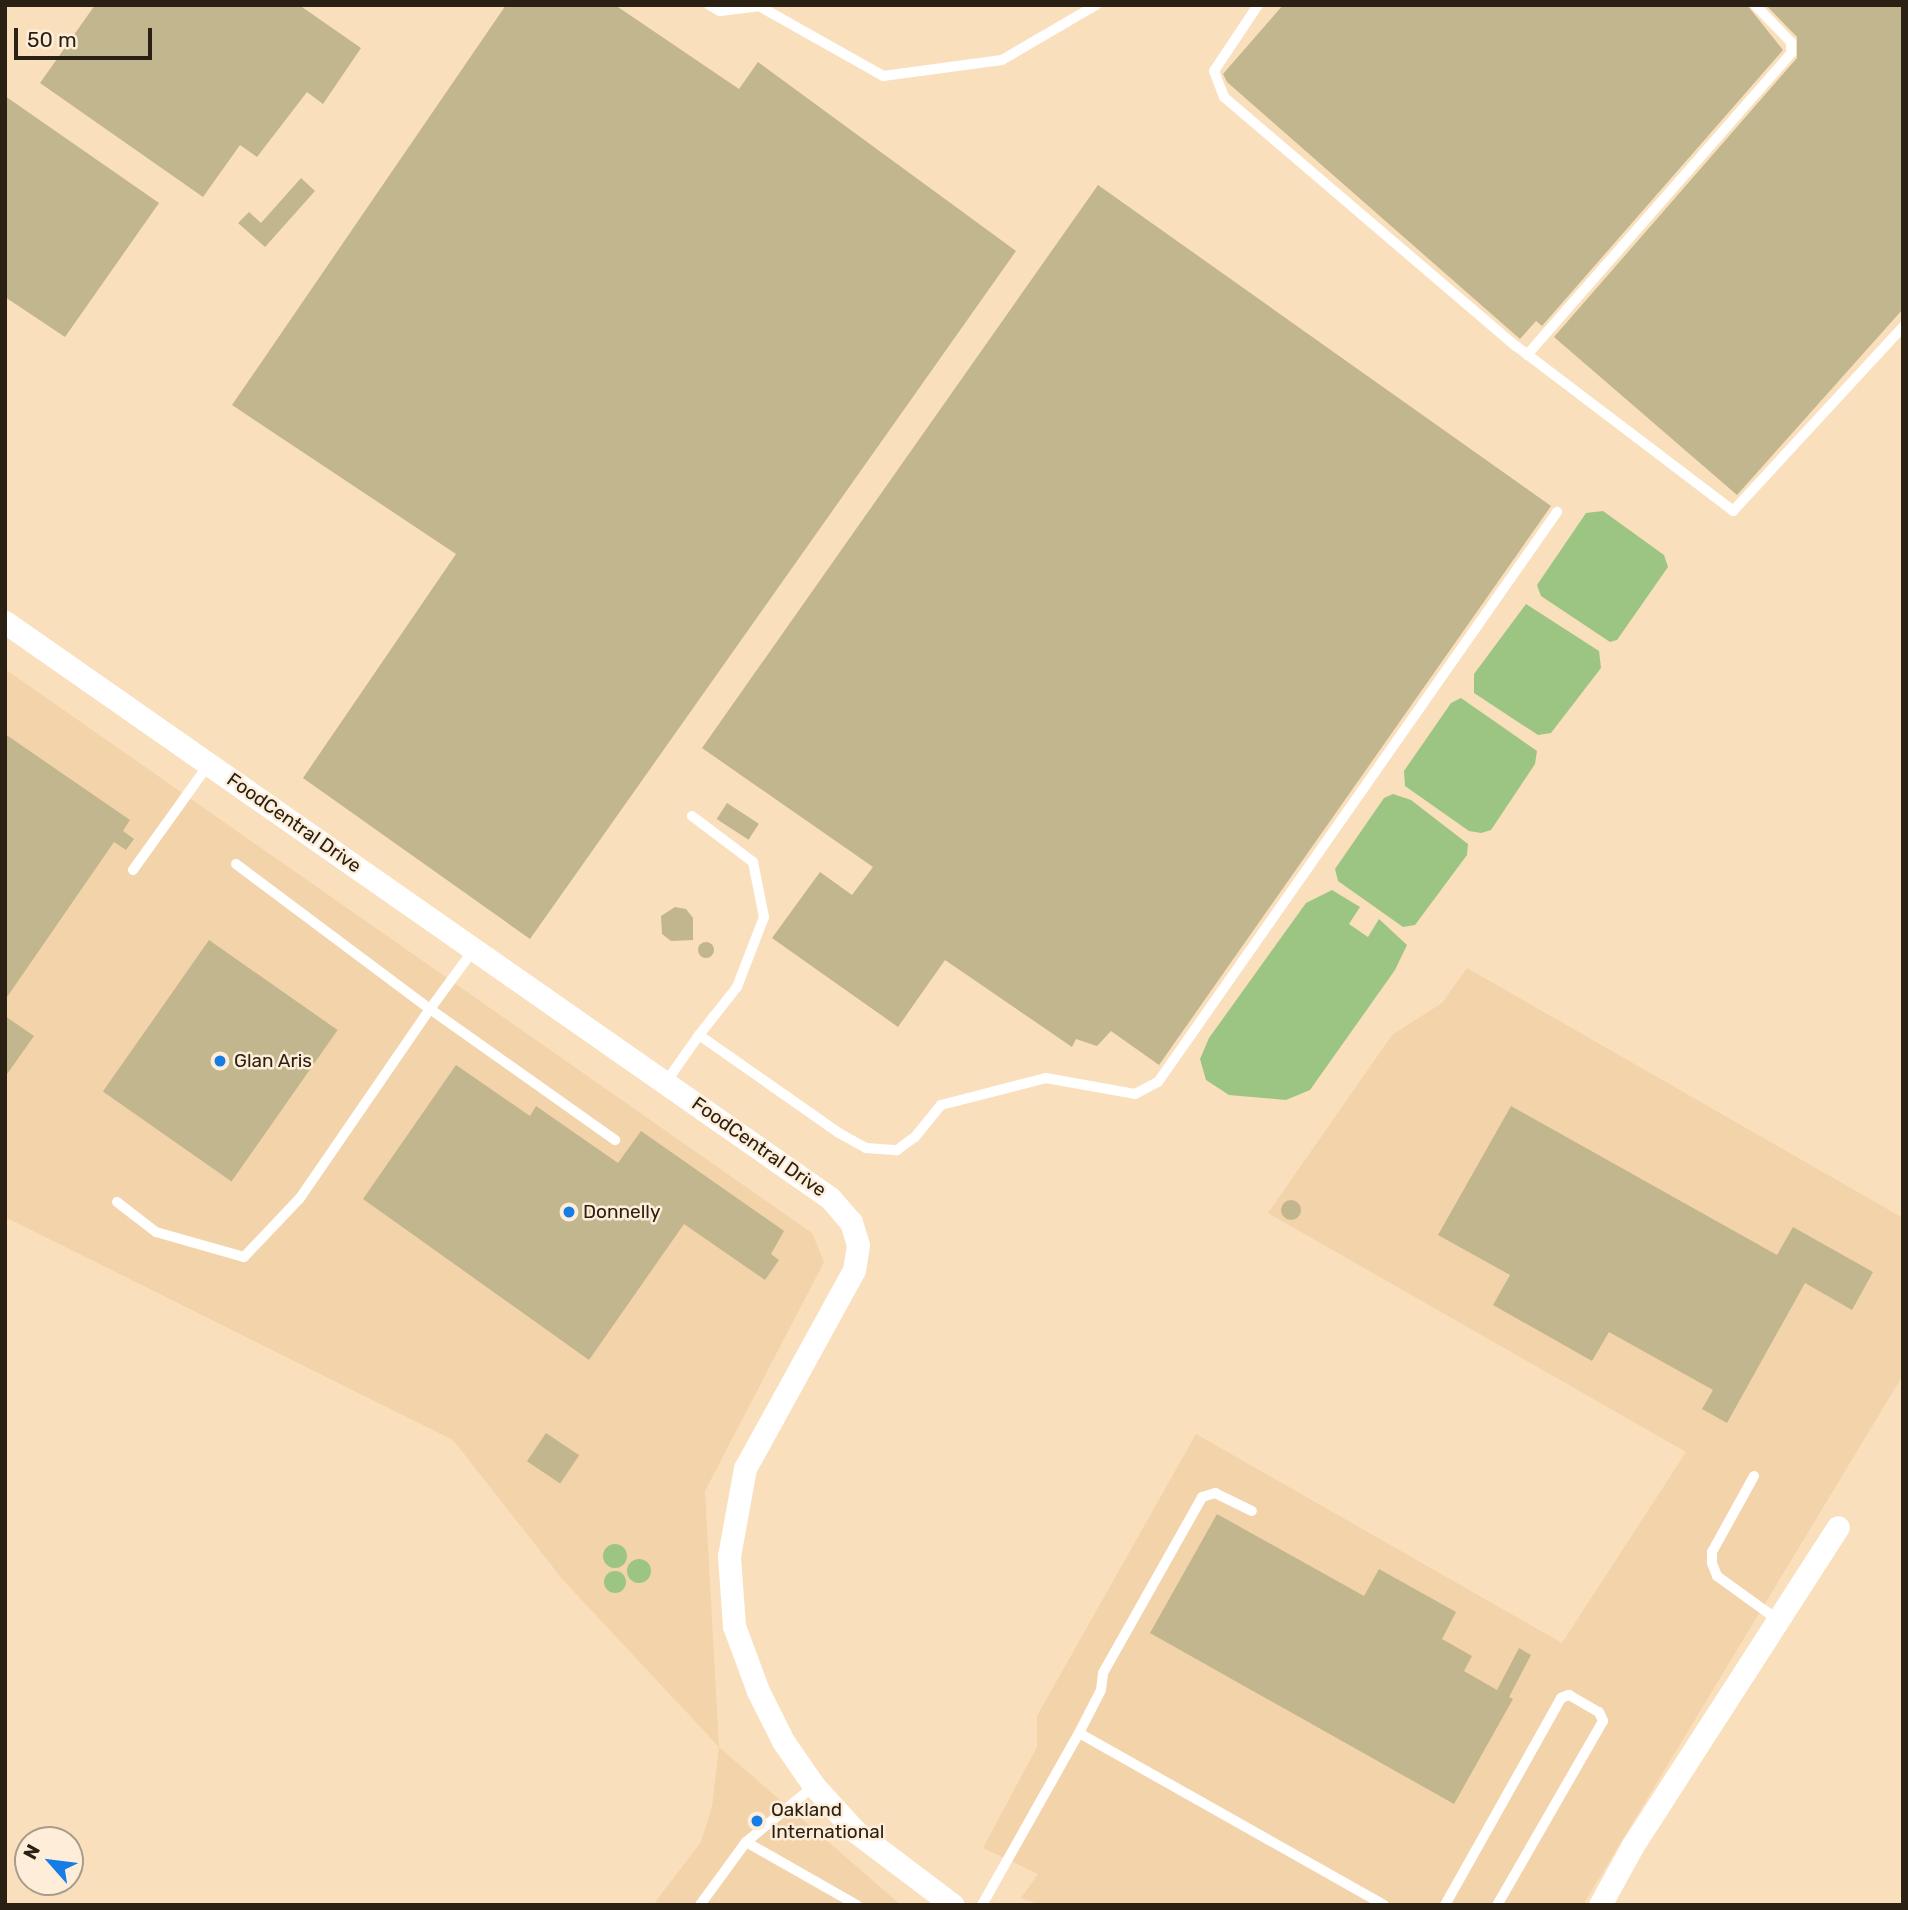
<!DOCTYPE html>
<html>
<head>
<meta charset="utf-8">
<style>
	body { margin:0 }
	#map { position:relative; width:1908px; height:1910px; overflow:hidden; background:#fadfbc; font-family:Rubik,sans-serif }
	div>[style] { position:absolute }
	.built>* { inset:0; background:#f3d3aa }
	.water>* { inset:0; background:#9cc584 }
	.round { border-radius:50% }
	.building>* { inset:0; background:#c1b68e; transform-origin:0 0 }
	.service>* { height:10px; margin:-5px; padding:0 5px; transform-origin:5px; border-radius:5px; background:#fff }
	.minor>* { height:23px; margin:-11.5px; padding:0 11.5px; transform-origin:11.5px; border-radius:11.5px; background:#fff }
	.dots>* { width:19px; height:19px; translate:-50% -50%; box-sizing:border-box; border:4px solid #feeed9; border-radius:50% }
	span { translate:-50% -50%; white-space:nowrap; text-align:center; line-height:1.15; -webkit-text-stroke:5px #feeed9; paint-order:stroke }
	.street-label { font-size:19px; color:#2a2013 }
	.poi-label { font-size:19px; color:#2a2013 }
	.left { translate:0 -50%; text-align:left }
	.frame { position:absolute; inset:0; border:7px solid #2a2013; pointer-events:none }
	.north { position:absolute; left:14px; top:1826px; width:70px; height:70px; box-sizing:border-box; background:#feeed9; border:2px solid #a99c8a; border-radius:50%; rotate:298deg; font-size:19px; font-weight:700; line-height:28px; text-align:center; color:#2a2013 }
	.north::after { content:''; display:block; margin:auto; width:24px; height:32px; background:#157de5; clip-path:polygon(50% 0,100% 100%,50% 72%,0 100%) }
	.scale { position:absolute; left:14px; top:28px; width:138px; height:32px; box-sizing:border-box; border:4px solid #2a2013; border-top:0; padding-left:9px; font-size:21px; line-height:24px; white-space:nowrap; color:#2a2013; -webkit-text-stroke:5px #feeed9; paint-order:stroke }
</style>
</head>
<body>
<div id="map">
	<div class="built">
		<div style="clip-path:polygon(5px 669px,812px 1233px,824px 1262px,705px 1491px,719px 1747px,901px 1905px,653px 1905px,701px 1842px,712px 1807px,719px 1747px,563px 1580px,453px 1440px,5px 1217px)"></div>
		<div style="clip-path:polygon(1467px 968px,1903px 1218px,1903px 1375px,1583px 1905px,1041px 1905px,1021px 1898px,1038px 1874px,983px 1848px,1037px 1747px,1037px 1716px,1196px 1434px,1562px 1643px,1686px 1452px,1268px 1213px,1392px 1035px,1442px 1003px)"></div>
	</div>
	<div class="water">
		<div style="clip-path:polygon(1603px 511px,1664px 555px,1668px 567px,1617px 640px,1610px 642px,1541px 596px,1537px 585px,1586px 513px)"></div>
		<div style="clip-path:polygon(1526px 604px,1599px 651px,1601px 668px,1551px 733px,1538px 735px,1474px 693px,1474px 674px)"></div>
		<div style="clip-path:polygon(1461px 698px,1537px 751px,1535px 764px,1491px 830px,1481px 833px,1469px 831px,1405px 786px,1404px 771px,1451px 703px)"></div>
		<div style="clip-path:polygon(1393px 794px,1411px 800px,1468px 844px,1467px 855px,1415px 925px,1403px 927px,1338px 881px,1335px 869px,1384px 798px)"></div>
		<div style="clip-path:polygon(1332px 890px,1360px 907px,1349px 924px,1368px 937px,1379px 919px,1407px 945px,1395px 970px,1310px 1090px,1286px 1100px,1229px 1095px,1206px 1080px,1200px 1059px,1209px 1038px,1306px 903px)"></div>
		<div class="round" style="left:603px;top:1544px;width:24px;height:24px"></div>
		<div class="round" style="left:627px;top:1559px;width:24px;height:24px"></div>
		<div class="round" style="left:604px;top:1571px;width:22px;height:22px"></div>
	</div>
	<div class="building">
		<div style="clip-path:polygon(95px 5px,299px 5px,361px 48px,323px 104px,307px 92px,257px 157px,240px 145px,203px 197px,40px 83px)"></div>
		<div style="clip-path:polygon(506px 5px,615px 5px,739px 89px,758px 62px,1016px 251px,530px 939px,303px 778px,456px 554px,232px 405px)"></div>
		<div style="clip-path:polygon(1283px 5px,1747px 5px,1783px 50px,1542px 326px,1536px 321px,1520px 339px,1227px 82px,1223px 74px)"></div>
		<div style="clip-path:polygon(1766px 5px,1903px 5px,1903px 309px,1737px 495px,1554px 337px,1797px 58px,1797px 37px)"></div>
		<div style="clip-path:polygon(5px 96px,159px 203px,65px 337px,5px 297px)"></div>
		<div style="clip-path:polygon(301px 178px,315px 191px,265px 247px,238px 223px,249px 212px,261px 223px)"></div>
		<div style="clip-path:polygon(1098px 185px,1551px 506px,1159px 1065px,1111px 1031px,1097px 1046px,1076px 1039px,1072px 1047px,945px 960px,898px 1027px,772px 938px,820px 872px,852px 895px,873px 867px,702px 748px)"></div>
		<div style="clip-path:polygon(5px 734px,130px 820px,123px 831px,134px 839px,126px 850px,114px 842px,5px 1000px)"></div>
		<div style="left:727px;top:803px;width:38px;height:19px;rotate:33deg"></div>
		<div style="clip-path:polygon(675px 907px,686px 909px,693px 918px,693px 940px,671px 941px,662px 934px,661px 916px)"></div>
		<div style="left:209px;top:940px;width:157px;height:185px;rotate:35deg"></div>
		<div class="round" style="left:698px;top:942px;width:16px;height:16px"></div>
		<div style="clip-path:polygon(5px 1016px,34px 1036px,5px 1077px)"></div>
		<div style="clip-path:polygon(456px 1065px,530px 1116px,536px 1106px,618px 1163px,641px 1131px,784px 1231px,771px 1254px,779px 1260px,765px 1280px,684px 1224px,589px 1360px,363px 1199px)"></div>
		<div style="clip-path:polygon(1511px 1106px,1777px 1255px,1793px 1227px,1873px 1272px,1852px 1310px,1805px 1283px,1727px 1423px,1702px 1409px,1713px 1390px,1609px 1332px,1592px 1361px,1493px 1305px,1510px 1275px,1438px 1235px)"></div>
		<div class="round" style="left:1281px;top:1200px;width:20px;height:20px"></div>
		<div style="left:546px;top:1433px;width:40px;height:34px;rotate:34deg"></div>
		<div style="clip-path:polygon(1217px 1514px,1364px 1596px,1379px 1569px,1456px 1612px,1442px 1639px,1472px 1656px,1464px 1671px,1497px 1690px,1519px 1648px,1531px 1655px,1509px 1697px,1513px 1699px,1454px 1804px,1150px 1633px)"></div>
	</div>
	<div class="service">
		<div style="left:709px;top:5px;width:13px;rotate:29deg"></div>
		<div style="left:720px;top:11px;width:39px;rotate:-7deg"></div>
		<div style="left:759px;top:6px;width:142px;rotate:29.4deg"></div>
		<div style="left:883px;top:76px;width:120px;rotate:-7.7deg"></div>
		<div style="left:1002px;top:60px;width:109px;rotate:-30.3deg"></div>
		<div style="left:1258px;top:5px;width:79px;rotate:123.7deg"></div>
		<div style="left:1214px;top:71px;width:28px;rotate:69deg"></div>
		<div style="left:1224px;top:97px;width:384px;rotate:40.5deg"></div>
		<div style="left:1516px;top:346px;width:273px;rotate:37.2deg"></div>
		<div style="left:1733px;top:511px;width:251px;rotate:-47.3deg"></div>
		<div style="left:1527px;top:355px;width:401px;rotate:-48.8deg"></div>
		<div style="left:1791px;top:53px;width:11px;rotate:-90deg"></div>
		<div style="left:1791px;top:42px;width:52px;rotate:-134.2deg"></div>
		<div style="left:692px;top:816px;width:76px;rotate:37deg"></div>
		<div style="left:753px;top:862px;width:56px;rotate:78.7deg"></div>
		<div style="left:764px;top:917px;width:75px;rotate:111.1deg"></div>
		<div style="left:737px;top:987px;width:61px;rotate:128.4deg"></div>
		<div style="left:236px;top:864px;width:242px;rotate:36.8deg"></div>
		<div style="left:430px;top:1009px;width:74px;rotate:-53.7deg"></div>
		<div style="left:133px;top:870px;width:130px;rotate:-54.4deg"></div>
		<div style="left:666px;top:1082px;width:57px;rotate:-54.9deg"></div>
		<div style="left:699px;top:1035px;width:171px;rotate:35deg"></div>
		<div style="left:839px;top:1133px;width:31px;rotate:29deg"></div>
		<div style="left:866px;top:1148px;width:31px;rotate:4deg"></div>
		<div style="left:897px;top:1150px;width:22px;rotate:-36deg"></div>
		<div style="left:915px;top:1137px;width:41px;rotate:-50.9deg"></div>
		<div style="left:941px;top:1105px;width:108px;rotate:-14.4deg"></div>
		<div style="left:1046px;top:1078px;width:90px;rotate:10.2deg"></div>
		<div style="left:1135px;top:1094px;width:26px;rotate:-28deg"></div>
		<div style="left:1158px;top:1082px;width:696px;rotate:-55.01deg"></div>
		<div style="left:117px;top:1202px;width:49px;rotate:37.6deg"></div>
		<div style="left:156px;top:1232px;width:91px;rotate:15.9deg"></div>
		<div style="left:244px;top:1257px;width:81px;rotate:-46.5deg"></div>
		<div style="left:300px;top:1198px;width:229px;rotate:-55.5deg"></div>
		<div style="left:430px;top:1009px;width:227px;rotate:35.3deg"></div>
		<div style="left:1754px;top:1476px;width:87px;rotate:118.9deg"></div>
		<div style="left:1712px;top:1552px;width:11px;rotate:90deg"></div>
		<div style="left:1712px;top:1563px;width:14px;rotate:69deg"></div>
		<div style="left:1717px;top:1576px;width:75px;rotate:35.8deg"></div>
		<div style="left:1079px;top:1733px;width:350px;rotate:29.4deg"></div>
		<div style="left:746px;top:1842px;width:128px;rotate:29.6deg"></div>
		<div style="left:700px;top:1905px;width:78px;rotate:-53.9deg"></div>
		<div style="left:746px;top:1842px;width:88px;rotate:-39.5deg"></div>
		<div style="left:982px;top:1905px;width:197px;rotate:-60.6deg"></div>
		<div style="left:1079px;top:1733px;width:48px;rotate:-62.9deg"></div>
		<div style="left:1101px;top:1690px;width:17px;rotate:-83deg"></div>
		<div style="left:1103px;top:1673px;width:202px;rotate:-60.6deg"></div>
		<div style="left:1202px;top:1497px;width:14px;rotate:-17deg"></div>
		<div style="left:1215px;top:1493px;width:41px;rotate:25.9deg"></div>
		<div style="left:1445px;top:1905px;width:237px;rotate:-60.7deg"></div>
		<div style="left:1561px;top:1698px;width:9px;rotate:-21deg"></div>
		<div style="left:1569px;top:1695px;width:34px;rotate:30deg"></div>
		<div style="left:1599px;top:1712px;width:10px;rotate:66deg"></div>
		<div style="left:1603px;top:1721px;width:212px;rotate:119.9deg"></div>
	</div>
	<div class="minor">
		<div style="left:5px;top:622px;width:1006px;rotate:34.92deg"></div>
		<div style="left:830px;top:1198px;width:32px;rotate:49deg"></div>
		<div style="left:851px;top:1222px;width:24px;rotate:73deg"></div>
		<div style="left:858px;top:1245px;width:25px;rotate:99deg"></div>
		<div style="left:854px;top:1270px;width:226px;rotate:118.8deg"></div>
		<div style="left:745px;top:1468px;width:89px;rotate:100.3deg"></div>
		<div style="left:729px;top:1556px;width:70px;rotate:85.9deg"></div>
		<div style="left:734px;top:1626px;width:69px;rotate:69.7deg"></div>
		<div style="left:758px;top:1691px;width:56px;rotate:63.4deg"></div>
		<div style="left:783px;top:1741px;width:55px;rotate:55.4deg"></div>
		<div style="left:814px;top:1786px;width:62px;rotate:47.6deg"></div>
		<div style="left:856px;top:1832px;width:121px;rotate:37deg"></div>
		<div style="left:1600px;top:1905px;width:68px;rotate:-61.2deg"></div>
		<div style="left:1633px;top:1845px;width:378px;rotate:-57.2deg"></div>
	</div>
	<div class="dots">
		<div style="left:220px;top:1061px;background:#157de5"></div>
		<div style="left:569px;top:1212px;background:#157de5"></div>
		<div style="left:757px;top:1821px;background:#157de5"></div>
	</div>
	<div class="street-label">
		<span style="left:294px;top:823px;rotate:35deg">FoodCentral Drive</span>
		<span style="left:759px;top:1147px;rotate:35deg">FoodCentral Drive</span>
	</div>
	<div class="poi-label">
		<span class="left" style="left:234px;top:1061px">Glan Aris</span>
		<span class="left" style="left:583px;top:1212px">Donnelly</span>
		<span class="left" style="left:771px;top:1821px">Oakland<br>International</span>
	</div>
	<div class="frame"></div>
	<div class="north">N</div>
	<div class="scale">50 m</div>
</div>
</body>
</html>
